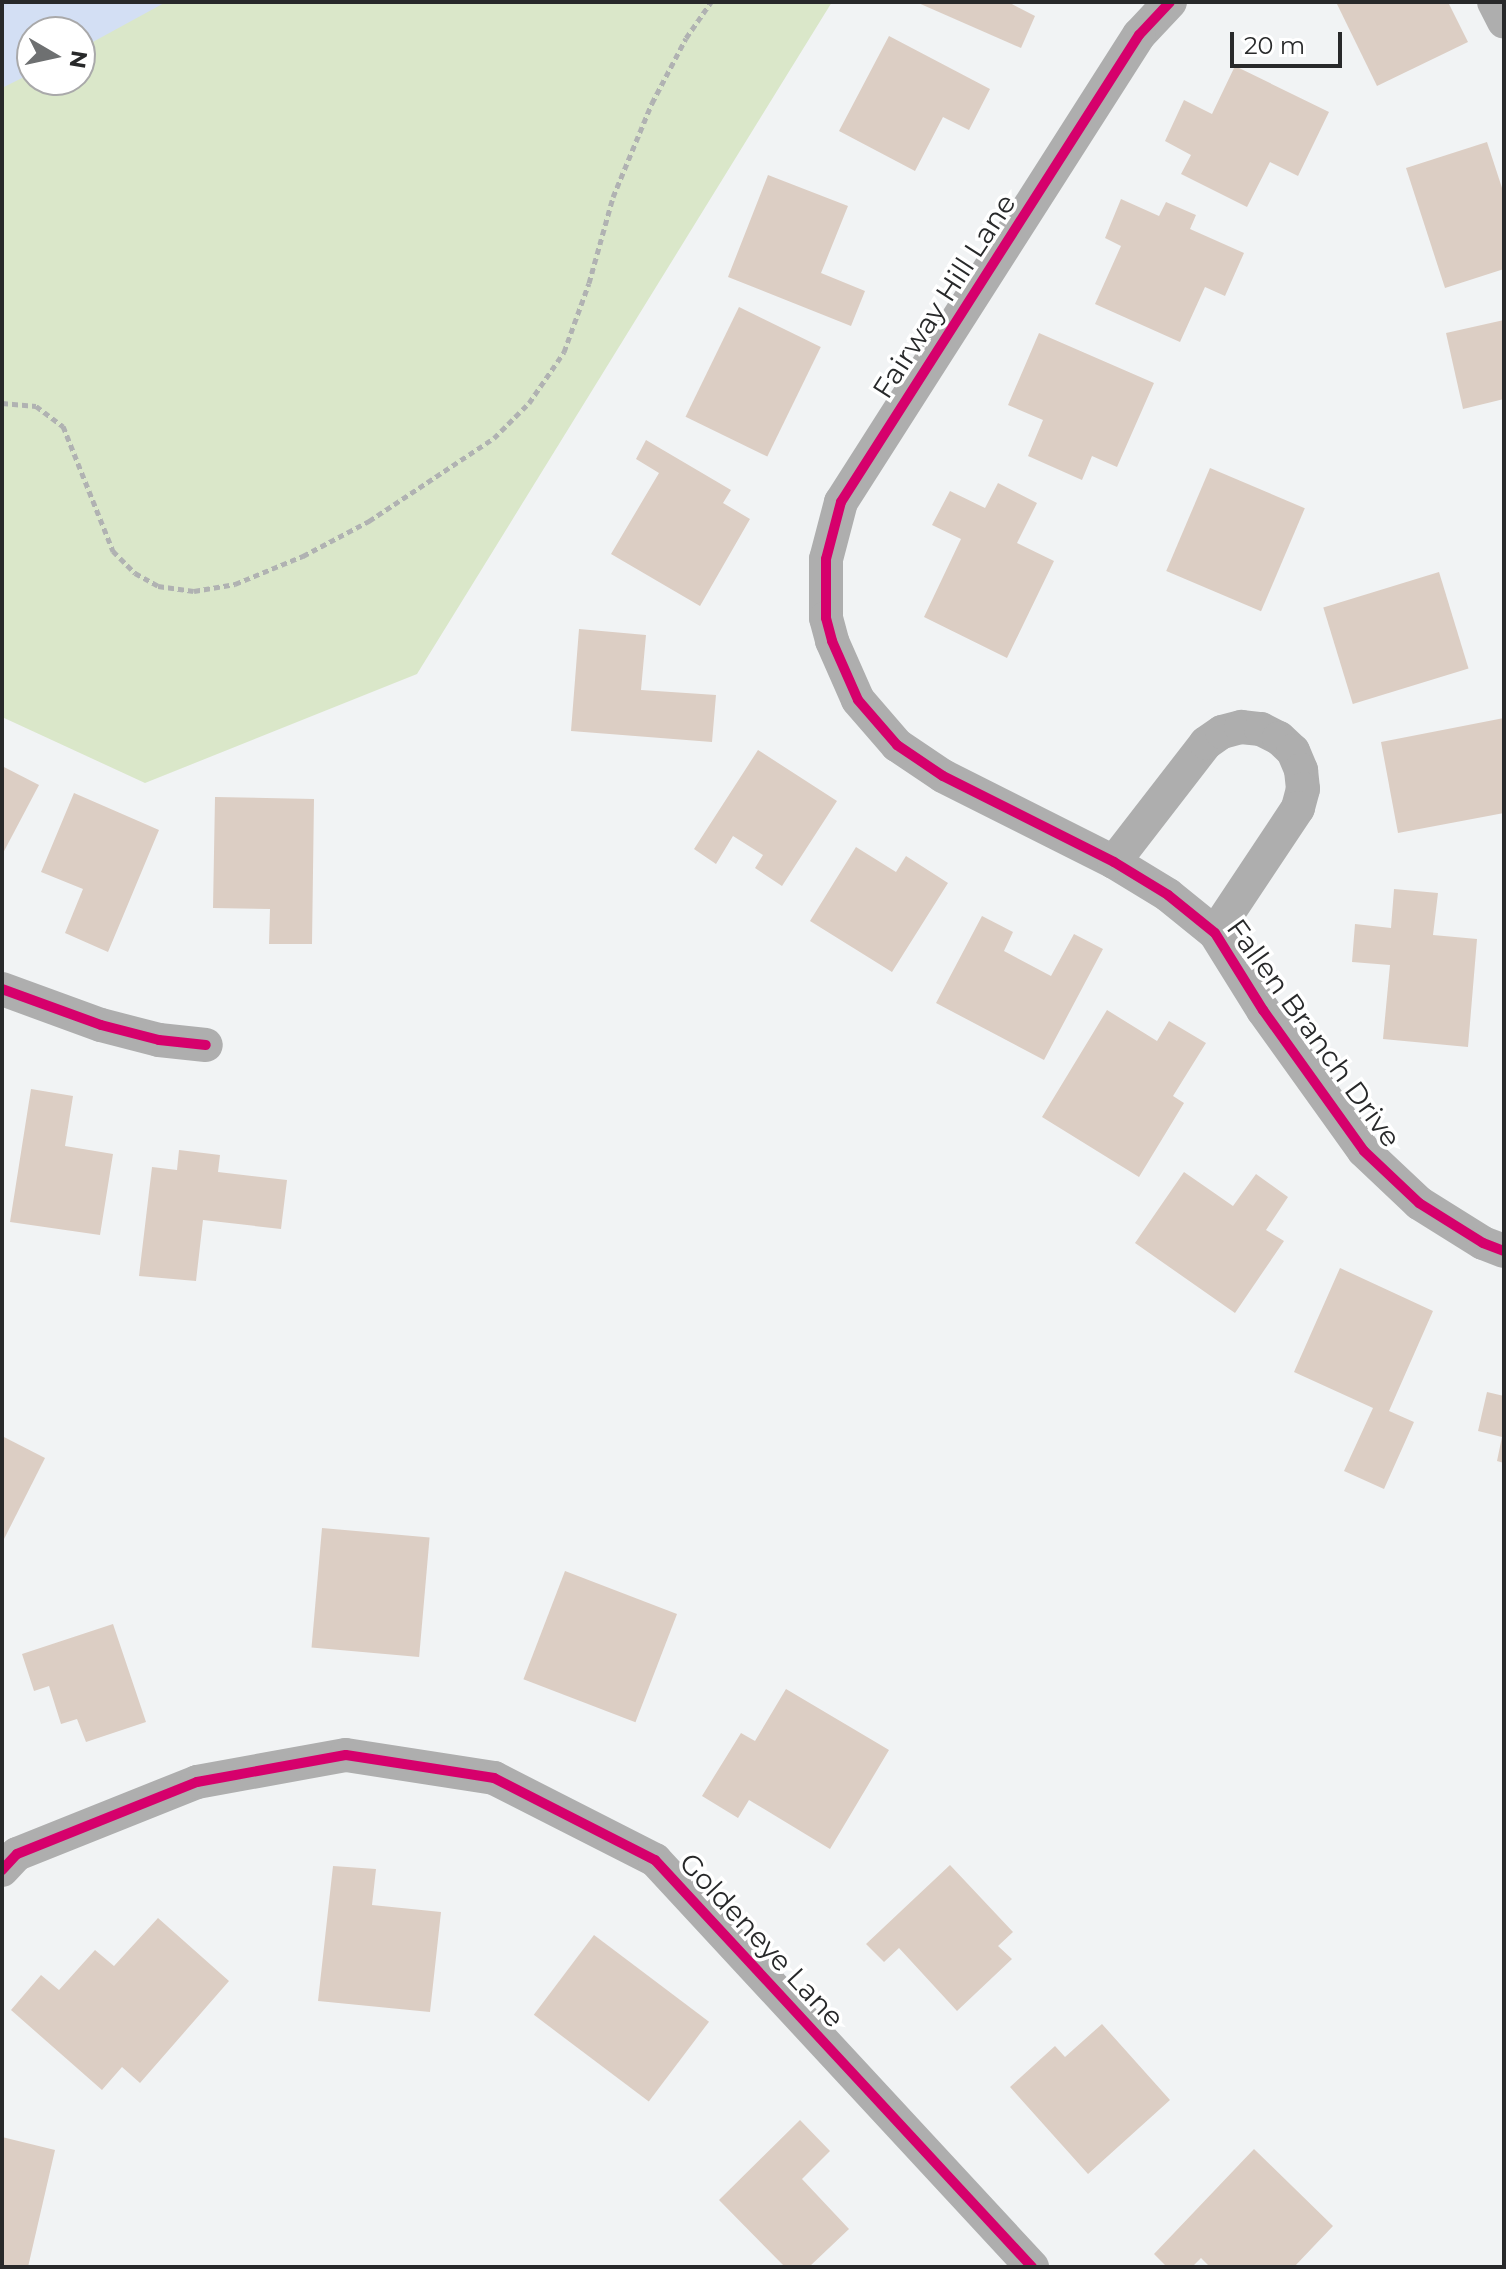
<!DOCTYPE html>
<html>
<head>
<meta charset="utf-8">
<style>
	body { margin:0 }
	#map { position:relative; width:1506px; height:2269px; overflow:hidden; background:#f1f3f4; font-family:Montserrat,sans-serif }
	div>[style] { position:absolute }
	.green>* { inset:0; background:#dae7c9 }
	.water>* { inset:0; background:#d3dff4 }
	.building>* { inset:0; background:#dccec4; transform-origin:0 0 }
	.path>* { height:5px; margin-top:-2.5px; transform-origin:0; background:repeating-linear-gradient(90deg,#b0b2b2 0 6px,transparent 0 10px) }
	.street>* { height:34px; margin:-17px; padding:0 17px; transform-origin:17px; border-radius:17px; background:#aeaeae }
	.cycleway>* { height:10px; margin:-5px; padding:0 5px; transform-origin:5px; border-radius:5px; background:#d6006c }
	span { translate:-50% -50%; white-space:nowrap; text-align:center; line-height:1.15; -webkit-text-stroke:7px #fff; paint-order:stroke }
	.street-label { font-size:28px; color:#28292a }
	.frame { position:absolute; inset:0; border:4px solid #28292a; pointer-events:none }
	.north { position:absolute; left:16px; top:16px; width:80px; height:80px; box-sizing:border-box; background:#fff; border:2px solid #a9a9aa; border-radius:50%; rotate:99deg; font-size:22px; font-weight:700; line-height:32px; text-align:center; color:#28292a }
	.north::after { content:''; display:block; margin:auto; width:28px; height:36px; background:#6e7071; clip-path:polygon(50% 0,100% 100%,50% 72%,0 100%) }
	.scale { position:absolute; left:1230px; top:32px; width:112px; height:36px; box-sizing:border-box; border:4px solid #28292a; border-top:0; padding-left:10px; font-size:24px; line-height:28px; white-space:nowrap; color:#28292a; -webkit-text-stroke:6px #fff; paint-order:stroke }
</style>
</head>
<body>
<div id="map">
	<div class="green">
		<div style="clip-path:polygon(evenodd,2px 2px,832px 2px,417px 674px,145px 783px,2px 717px,2px 2px,32px 32px,80px 32px,80px 80px,32px 80px,32px 32px)"></div>
	</div>
	<div class="water">
		<div style="clip-path:polygon(2px 2px,166px 2px,80px 49px,80px 32px,32px 32px,32px 73px,2px 88px)"></div>
	</div>
	<div class="building">
		<div style="clip-path:polygon(916px 2px,1008px 2px,1035px 16px,1021px 48px)"></div>
		<div style="clip-path:polygon(1336px 2px,1448px 2px,1468px 42px,1377px 86px)"></div>
		<div style="clip-path:polygon(889px 36px,990px 89px,969px 130px,943px 117px,915px 171px,839px 131px)"></div>
		<div style="clip-path:polygon(1235px 66px,1329px 112px,1298px 176px,1270px 162px,1247px 207px,1181px 174px,1191px 155px,1165px 141px,1184px 100px,1212px 114px)"></div>
		<div style="clip-path:polygon(1487px 142px,1504px 194px,1504px 269px,1445px 288px,1406px 168px)"></div>
		<div style="clip-path:polygon(768px 175px,848px 206px,821px 273px,865px 291px,851px 326px,728px 277px)"></div>
		<div style="clip-path:polygon(1121px 199px,1159px 216px,1166px 202px,1196px 215px,1190px 229px,1244px 253px,1225px 296px,1205px 287px,1180px 342px,1095px 304px,1121px 246px,1105px 238px)"></div>
		<div style="left:739px;top:307px;width:91px;height:122px;rotate:26deg"></div>
		<div style="clip-path:polygon(1504px 320px,1504px 399px,1463px 409px,1446px 333px)"></div>
		<div style="clip-path:polygon(1039px 333px,1154px 383px,1117px 467px,1092px 456px,1082px 480px,1028px 456px,1043px 420px,1008px 405px)"></div>
		<div style="clip-path:polygon(646px 440px,731px 490px,723px 503px,750px 519px,700px 606px,611px 554px,659px 473px,636px 459px)"></div>
		<div style="left:1210px;top:468px;width:103px;height:112px;rotate:23deg"></div>
		<div style="clip-path:polygon(998px 483px,1037px 503px,1017px 543px,1054px 561px,1007px 658px,924px 617px,961px 539px,932px 525px,950px 491px,985px 508px)"></div>
		<div style="left:1439px;top:572px;width:101px;height:121px;rotate:73deg"></div>
		<div style="clip-path:polygon(579px 629px,646px 635px,641px 690px,716px 695px,712px 742px,571px 731px)"></div>
		<div style="clip-path:polygon(1504px 718px,1504px 813px,1398px 833px,1381px 742px)"></div>
		<div style="clip-path:polygon(758px 750px,837px 801px,782px 886px,755px 868px,763px 855px,733px 836px,716px 864px,694px 849px)"></div>
		<div style="clip-path:polygon(2px 766px,39px 785px,2px 855px)"></div>
		<div style="clip-path:polygon(74px 793px,159px 830px,108px 952px,65px 933px,83px 889px,41px 872px)"></div>
		<div style="clip-path:polygon(215px 797px,314px 799px,312px 944px,269px 944px,270px 909px,213px 908px)"></div>
		<div style="clip-path:polygon(856px 847px,896px 872px,906px 856px,948px 883px,892px 972px,810px 921px)"></div>
		<div style="clip-path:polygon(1394px 889px,1438px 893px,1433px 935px,1477px 939px,1468px 1047px,1383px 1039px,1390px 965px,1352px 962px,1355px 924px,1391px 928px)"></div>
		<div style="clip-path:polygon(982px 916px,1013px 932px,1004px 951px,1051px 976px,1074px 934px,1103px 949px,1044px 1060px,936px 1003px)"></div>
		<div style="clip-path:polygon(1107px 1010px,1157px 1041px,1169px 1021px,1206px 1043px,1173px 1096px,1184px 1103px,1139px 1177px,1042px 1117px)"></div>
		<div style="clip-path:polygon(31px 1089px,73px 1096px,65px 1146px,113px 1154px,100px 1235px,10px 1222px)"></div>
		<div style="clip-path:polygon(179px 1150px,220px 1155px,218px 1172px,287px 1180px,281px 1229px,203px 1220px,196px 1281px,139px 1276px,152px 1167px,177px 1170px)"></div>
		<div style="clip-path:polygon(1184px 1172px,1233px 1206px,1256px 1174px,1288px 1197px,1266px 1230px,1284px 1241px,1235px 1313px,1135px 1243px)"></div>
		<div style="clip-path:polygon(1340px 1268px,1433px 1311px,1389px 1411px,1414px 1422px,1384px 1489px,1344px 1471px,1373px 1408px,1294px 1372px)"></div>
		<div style="clip-path:polygon(1487px 1392px,1504px 1396px,1504px 1463px,1497px 1461px,1502px 1437px,1478px 1431px)"></div>
		<div style="clip-path:polygon(2px 1436px,45px 1458px,2px 1543px)"></div>
		<div style="left:322px;top:1528px;width:108px;height:120px;rotate:5deg"></div>
		<div style="left:565px;top:1571px;width:120px;height:116px;rotate:21deg"></div>
		<div style="clip-path:polygon(113px 1624px,146px 1722px,86px 1742px,77px 1719px,61px 1724px,49px 1686px,34px 1691px,22px 1654px)"></div>
		<div style="clip-path:polygon(786px 1689px,889px 1750px,830px 1849px,749px 1800px,738px 1818px,702px 1796px,741px 1733px,755px 1741px)"></div>
		<div style="clip-path:polygon(950px 1865px,1013px 1932px,998px 1946px,1012px 1959px,957px 2011px,899px 1948px,884px 1962px,866px 1944px)"></div>
		<div style="clip-path:polygon(333px 1866px,376px 1869px,372px 1905px,441px 1912px,430px 2012px,318px 2001px)"></div>
		<div style="clip-path:polygon(158px 1918px,229px 1981px,140px 2083px,122px 2067px,102px 2090px,11px 2010px,41px 1975px,59px 1990px,95px 1950px,114px 1966px)"></div>
		<div style="left:594px;top:1935px;width:144px;height:100px;rotate:37deg"></div>
		<div style="clip-path:polygon(1102px 2024px,1170px 2100px,1088px 2174px,1010px 2087px,1055px 2046px,1065px 2057px)"></div>
		<div style="clip-path:polygon(800px 2120px,830px 2151px,802px 2179px,849px 2229px,809px 2267px,785px 2267px,719px 2200px)"></div>
		<div style="clip-path:polygon(2px 2137px,55px 2150px,28px 2267px,2px 2267px)"></div>
		<div style="clip-path:polygon(1254px 2149px,1333px 2226px,1294px 2267px,1210px 2267px,1201px 2258px,1192px 2267px,1167px 2267px,1154px 2254px)"></div>
	</div>
	<div class="path">
		<div style="left:2px;top:403px;width:34px;rotate:5deg"></div>
		<div style="left:36px;top:406px;width:34px;rotate:37deg"></div>
		<div style="left:63px;top:426px;width:135px;rotate:68.2deg"></div>
		<div style="left:113px;top:551px;width:31px;rotate:45deg"></div>
		<div style="left:135px;top:573px;width:26px;rotate:29deg"></div>
		<div style="left:158px;top:586px;width:36px;rotate:8deg"></div>
		<div style="left:194px;top:591px;width:42px;rotate:-9.7deg"></div>
		<div style="left:235px;top:584px;width:74px;rotate:-22.4deg"></div>
		<div style="left:303px;top:556px;width:75px;rotate:-27.9deg"></div>
		<div style="left:369px;top:521px;width:150px;rotate:-33.6deg"></div>
		<div style="left:494px;top:438px;width:49px;rotate:-45deg"></div>
		<div style="left:529px;top:403px;width:62px;rotate:-55.5deg"></div>
		<div style="left:564px;top:352px;width:73px;rotate:-70.1deg"></div>
		<div style="left:589px;top:283px;width:89px;rotate:-74.4deg"></div>
		<div style="left:613px;top:197px;width:102px;rotate:-67.5deg"></div>
		<div style="left:652px;top:103px;width:73px;rotate:-62.4deg"></div>
		<div style="left:686px;top:38px;width:44px;rotate:-55.2deg"></div>
	</div>
	<div class="street">
		<div style="left:1170px;top:2px;width:45px;rotate:133.2deg"></div>
		<div style="left:1139px;top:35px;width:554px;rotate:122.54deg"></div>
		<div style="left:841px;top:502px;width:59px;rotate:104.7deg"></div>
		<div style="left:826px;top:559px;width:59px;rotate:90deg"></div>
		<div style="left:826px;top:618px;width:24px;rotate:75deg"></div>
		<div style="left:832px;top:641px;width:64px;rotate:66.2deg"></div>
		<div style="left:858px;top:700px;width:60px;rotate:49.1deg"></div>
		<div style="left:897px;top:745px;width:55px;rotate:34deg"></div>
		<div style="left:943px;top:776px;width:191px;rotate:26.7deg"></div>
		<div style="left:1114px;top:862px;width:63px;rotate:31.4deg"></div>
		<div style="left:1168px;top:895px;width:60px;rotate:39deg"></div>
		<div style="left:1215px;top:933px;width:91px;rotate:58.1deg"></div>
		<div style="left:1263px;top:1010px;width:173px;rotate:54.4deg"></div>
		<div style="left:1364px;top:1151px;width:76px;rotate:43.4deg"></div>
		<div style="left:1419px;top:1203px;width:75px;rotate:32deg"></div>
		<div style="left:1483px;top:1243px;width:22px;rotate:21deg"></div>
		<div style="left:1494px;top:2px;width:22px;rotate:63deg"></div>
		<div style="left:1114px;top:862px;width:150px;rotate:-52.3deg"></div>
		<div style="left:1206px;top:743px;width:19px;rotate:-35deg"></div>
		<div style="left:1222px;top:732px;width:20px;rotate:-15deg"></div>
		<div style="left:1241px;top:727px;width:20px;rotate:6deg"></div>
		<div style="left:1261px;top:729px;width:20px;rotate:27deg"></div>
		<div style="left:1279px;top:738px;width:19px;rotate:43deg"></div>
		<div style="left:1293px;top:751px;width:21px;rotate:67deg"></div>
		<div style="left:1301px;top:770px;width:19px;rotate:84deg"></div>
		<div style="left:1303px;top:789px;width:20px;rotate:105deg"></div>
		<div style="left:1298px;top:808px;width:150px;rotate:123.6deg"></div>
		<div style="left:2px;top:989px;width:105px;rotate:20deg"></div>
		<div style="left:101px;top:1025px;width:60px;rotate:14.5deg"></div>
		<div style="left:159px;top:1040px;width:47px;rotate:6.1deg"></div>
		<div style="left:2px;top:1870px;width:22px;rotate:-47deg"></div>
		<div style="left:17px;top:1854px;width:194px;rotate:-21.8deg"></div>
		<div style="left:197px;top:1782px;width:151px;rotate:-10.3deg"></div>
		<div style="left:346px;top:1755px;width:150px;rotate:8.8deg"></div>
		<div style="left:494px;top:1778px;width:181px;rotate:27deg"></div>
		<div style="left:655px;top:1860px;width:555px;rotate:47.19deg"></div>
	</div>
	<div class="cycleway">
		<div style="left:1170px;top:2px;width:45px;rotate:133.2deg"></div>
		<div style="left:1139px;top:35px;width:554px;rotate:122.54deg"></div>
		<div style="left:841px;top:502px;width:59px;rotate:104.7deg"></div>
		<div style="left:826px;top:559px;width:59px;rotate:90deg"></div>
		<div style="left:826px;top:618px;width:24px;rotate:75deg"></div>
		<div style="left:832px;top:641px;width:64px;rotate:66.2deg"></div>
		<div style="left:858px;top:700px;width:60px;rotate:49.1deg"></div>
		<div style="left:897px;top:745px;width:55px;rotate:34deg"></div>
		<div style="left:943px;top:776px;width:191px;rotate:26.7deg"></div>
		<div style="left:1114px;top:862px;width:63px;rotate:31.4deg"></div>
		<div style="left:1168px;top:895px;width:60px;rotate:39deg"></div>
		<div style="left:1215px;top:933px;width:91px;rotate:58.1deg"></div>
		<div style="left:1263px;top:1010px;width:173px;rotate:54.4deg"></div>
		<div style="left:1364px;top:1151px;width:76px;rotate:43.4deg"></div>
		<div style="left:1419px;top:1203px;width:75px;rotate:32deg"></div>
		<div style="left:1483px;top:1243px;width:22px;rotate:21deg"></div>
		<div style="left:2px;top:989px;width:105px;rotate:20deg"></div>
		<div style="left:101px;top:1025px;width:60px;rotate:14.5deg"></div>
		<div style="left:159px;top:1040px;width:47px;rotate:6.1deg"></div>
		<div style="left:2px;top:1870px;width:22px;rotate:-47deg"></div>
		<div style="left:17px;top:1854px;width:194px;rotate:-21.8deg"></div>
		<div style="left:197px;top:1782px;width:151px;rotate:-10.3deg"></div>
		<div style="left:346px;top:1755px;width:150px;rotate:8.8deg"></div>
		<div style="left:494px;top:1778px;width:181px;rotate:27deg"></div>
		<div style="left:655px;top:1860px;width:555px;rotate:47.19deg"></div>
	</div>
	<div class="street-label">
		<span style="left:944px;top:296px;rotate:-57deg">Fairway Hill Lane</span>
		<span style="left:1314px;top:1033px;rotate:54deg">Fallen Branch Drive</span>
		<span style="left:762px;top:1940px;rotate:47deg">Goldeneye Lane</span>
	</div>
	<div class="frame"></div>
	<div class="north">N</div>
	<div class="scale">20 m</div>
</div>
</body>
</html>
